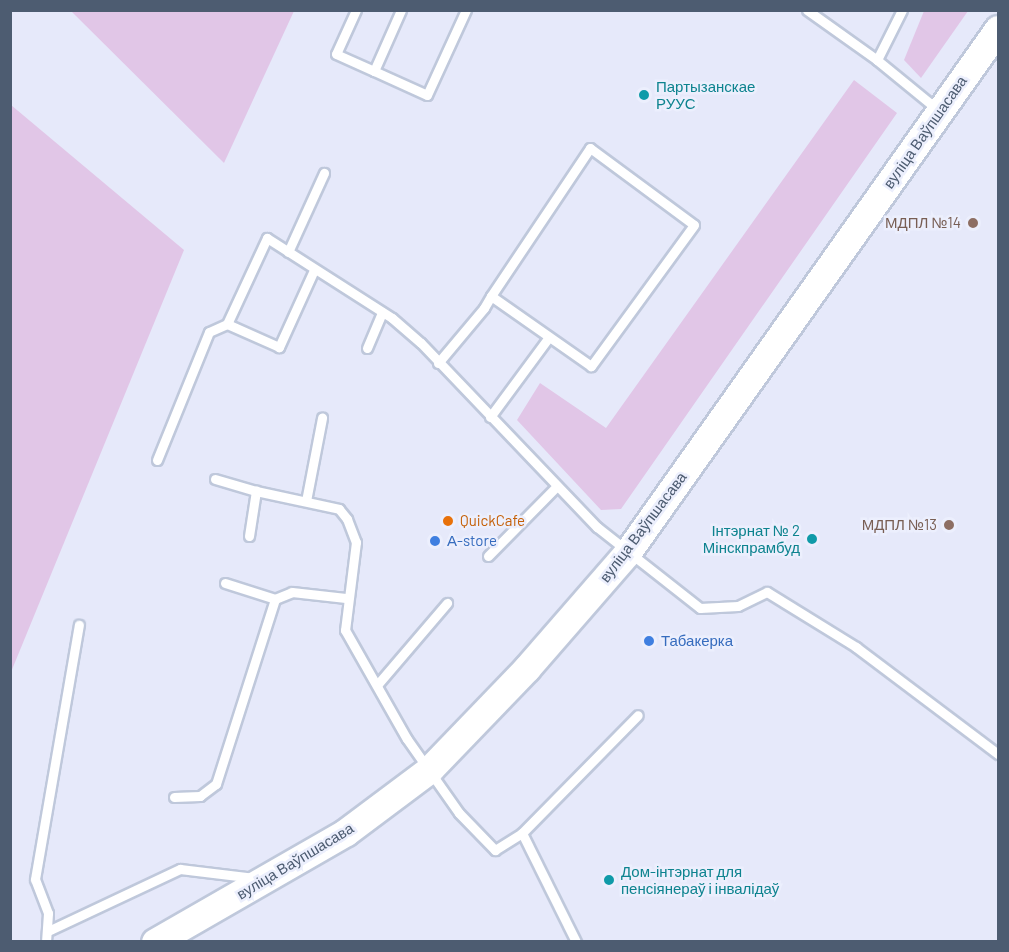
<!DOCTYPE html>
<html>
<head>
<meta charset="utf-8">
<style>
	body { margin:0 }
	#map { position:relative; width:1009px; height:952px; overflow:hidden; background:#e6e9fa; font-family:Barlow,sans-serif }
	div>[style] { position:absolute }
	.green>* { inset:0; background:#e1c6e7 }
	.roads { filter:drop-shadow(2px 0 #bfc8db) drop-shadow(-2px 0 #bfc8db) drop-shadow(0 2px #bfc8db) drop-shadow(0 -2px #bfc8db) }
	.service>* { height:9px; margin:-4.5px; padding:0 4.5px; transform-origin:4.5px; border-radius:4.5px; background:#fff }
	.secondary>* { height:27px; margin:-13.5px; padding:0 13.5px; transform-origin:13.5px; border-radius:13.5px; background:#fff }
	.dots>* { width:16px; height:16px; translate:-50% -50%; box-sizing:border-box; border:3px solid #eceffd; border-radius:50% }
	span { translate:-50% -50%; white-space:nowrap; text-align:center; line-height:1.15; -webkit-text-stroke:5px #eceffd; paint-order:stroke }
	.culture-label { font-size:15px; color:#0d838f }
	.left { translate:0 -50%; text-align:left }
	.right { translate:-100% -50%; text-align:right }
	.street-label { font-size:15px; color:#4d5c71 }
	.education-label { font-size:15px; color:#785e54 }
	.food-label { font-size:15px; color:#c56008 }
	.shop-label { font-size:15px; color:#366cbe }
	.frame { position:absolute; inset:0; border:12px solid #4d5c71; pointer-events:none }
</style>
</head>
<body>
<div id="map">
	<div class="green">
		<div style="clip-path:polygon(71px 11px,294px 11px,224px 163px)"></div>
		<div style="clip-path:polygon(924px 11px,968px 11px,921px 78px,904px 60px)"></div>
		<div style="clip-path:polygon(854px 80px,897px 113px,621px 509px,601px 510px,517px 420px,540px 383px,606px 428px)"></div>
		<div style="clip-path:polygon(11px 105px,184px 250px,11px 672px)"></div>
	</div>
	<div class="roads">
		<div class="service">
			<div style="left:356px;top:10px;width:48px;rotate:114.4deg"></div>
			<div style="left:336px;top:54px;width:42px;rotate:24.1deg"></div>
			<div style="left:374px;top:71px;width:67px;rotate:-66.1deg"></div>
			<div style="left:807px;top:10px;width:86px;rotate:35.5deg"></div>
			<div style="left:902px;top:10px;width:56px;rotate:116.6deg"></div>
			<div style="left:877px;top:60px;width:79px;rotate:39.3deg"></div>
			<div style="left:374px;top:71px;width:58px;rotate:24.4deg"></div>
			<div style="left:427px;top:95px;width:94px;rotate:-65.4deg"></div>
			<div style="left:288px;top:252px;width:87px;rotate:-65.5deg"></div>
			<div style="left:314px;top:270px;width:85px;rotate:114.4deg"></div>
			<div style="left:279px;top:347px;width:57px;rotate:-156.1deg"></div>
			<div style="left:227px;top:324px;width:95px;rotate:-65.1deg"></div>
			<div style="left:267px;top:238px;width:148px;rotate:32.6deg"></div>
			<div style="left:392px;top:318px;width:38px;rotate:41deg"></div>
			<div style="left:421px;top:343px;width:255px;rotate:46.3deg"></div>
			<div style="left:597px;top:527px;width:131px;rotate:38.2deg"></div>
			<div style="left:700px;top:608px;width:38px;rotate:-3deg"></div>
			<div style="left:738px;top:606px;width:32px;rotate:-26deg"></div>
			<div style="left:767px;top:592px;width:105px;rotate:31.7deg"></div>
			<div style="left:856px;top:647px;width:178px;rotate:37deg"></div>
			<div style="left:367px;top:348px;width:39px;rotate:-67deg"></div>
			<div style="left:438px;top:363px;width:72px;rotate:-50.1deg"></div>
			<div style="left:484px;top:308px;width:14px;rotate:-60deg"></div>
			<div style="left:491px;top:296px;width:178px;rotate:-56.2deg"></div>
			<div style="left:590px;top:148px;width:129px;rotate:36.5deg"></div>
			<div style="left:694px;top:225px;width:175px;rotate:126.1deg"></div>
			<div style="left:591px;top:366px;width:122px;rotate:-145deg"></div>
			<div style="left:490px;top:417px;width:99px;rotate:-53.6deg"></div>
			<div style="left:157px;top:460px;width:138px;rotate:-67.9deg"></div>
			<div style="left:209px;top:332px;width:20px;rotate:-24deg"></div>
			<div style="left:215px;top:479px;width:43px;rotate:16.3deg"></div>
			<div style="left:306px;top:501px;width:85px;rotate:-79.1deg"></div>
			<div style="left:249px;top:536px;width:46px;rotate:-81.2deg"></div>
			<div style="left:256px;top:491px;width:85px;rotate:12.2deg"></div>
			<div style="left:339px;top:509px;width:13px;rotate:51deg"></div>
			<div style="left:347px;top:519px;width:25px;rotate:69deg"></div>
			<div style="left:356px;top:542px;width:89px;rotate:97.1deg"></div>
			<div style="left:345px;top:630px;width:125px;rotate:60.4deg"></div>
			<div style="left:407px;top:739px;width:90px;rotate:54.9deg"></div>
			<div style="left:459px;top:813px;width:52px;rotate:45.8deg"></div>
			<div style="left:495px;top:850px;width:32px;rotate:-32deg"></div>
			<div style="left:522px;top:833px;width:165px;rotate:-45.5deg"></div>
			<div style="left:488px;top:556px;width:97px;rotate:-45.4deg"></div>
			<div style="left:225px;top:583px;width:52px;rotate:17.7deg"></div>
			<div style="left:377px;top:685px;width:108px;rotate:-49.5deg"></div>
			<div style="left:174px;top:797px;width:26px;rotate:-2deg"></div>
			<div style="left:200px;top:796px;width:20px;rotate:-37deg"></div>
			<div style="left:216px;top:784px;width:194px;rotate:-72.3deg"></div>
			<div style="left:275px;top:599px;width:18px;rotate:-22deg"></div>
			<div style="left:292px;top:592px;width:54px;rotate:6.3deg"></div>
			<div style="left:522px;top:833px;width:122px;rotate:63.6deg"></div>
			<div style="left:48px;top:931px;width:146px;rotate:-25.2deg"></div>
			<div style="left:180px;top:869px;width:75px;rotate:6.9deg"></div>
			<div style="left:46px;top:942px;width:29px;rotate:-86deg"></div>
			<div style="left:48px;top:913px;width:36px;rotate:-111deg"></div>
			<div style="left:35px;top:879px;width:258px;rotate:-80.2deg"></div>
		</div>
		<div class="secondary">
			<div style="left:155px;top:942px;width:220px;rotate:-29.9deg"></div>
			<div style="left:346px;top:832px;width:104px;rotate:-36.8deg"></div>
			<div style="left:429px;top:770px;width:141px;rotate:-46.1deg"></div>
			<div style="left:527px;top:668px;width:152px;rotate:-49deg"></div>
			<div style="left:627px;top:553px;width:642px;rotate:-54.7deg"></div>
		</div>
	</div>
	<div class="dots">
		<div style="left:644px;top:95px;background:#0f9aa8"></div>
		<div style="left:973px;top:223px;background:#8d6e63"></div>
		<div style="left:448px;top:521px;background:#e8710a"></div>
		<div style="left:949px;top:525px;background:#8d6e63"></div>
		<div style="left:812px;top:539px;background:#0f9aa8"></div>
		<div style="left:435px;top:541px;background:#3f7fe0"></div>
		<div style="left:649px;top:641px;background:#3f7fe0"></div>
		<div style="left:609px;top:880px;background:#0f9aa8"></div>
	</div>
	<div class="culture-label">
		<span class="left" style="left:656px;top:95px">Партызанскае<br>РУУС</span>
		<span class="right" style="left:800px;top:539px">Інтэрнат № 2<br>Мінскпрамбуд</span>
		<span class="left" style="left:621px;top:880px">Дом-інтэрнат для<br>пенсіянераў і інвалідаў</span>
	</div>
	<div class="street-label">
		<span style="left:925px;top:132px;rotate:-55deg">вуліца Ваўпшасава</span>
		<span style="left:643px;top:527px;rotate:-53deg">вуліца Ваўпшасава</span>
		<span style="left:295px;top:861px;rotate:-31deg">вуліца Ваўпшасава</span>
	</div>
	<div class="education-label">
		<span class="right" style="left:961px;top:223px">МДПЛ №14</span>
		<span class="right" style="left:937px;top:525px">МДПЛ №13</span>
	</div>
	<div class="food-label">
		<span class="left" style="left:460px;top:521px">QuickCafe</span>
	</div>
	<div class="shop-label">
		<span class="left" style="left:447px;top:541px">А-store</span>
		<span class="left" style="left:661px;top:641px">Табакерка</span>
	</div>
	<div class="frame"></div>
</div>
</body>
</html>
